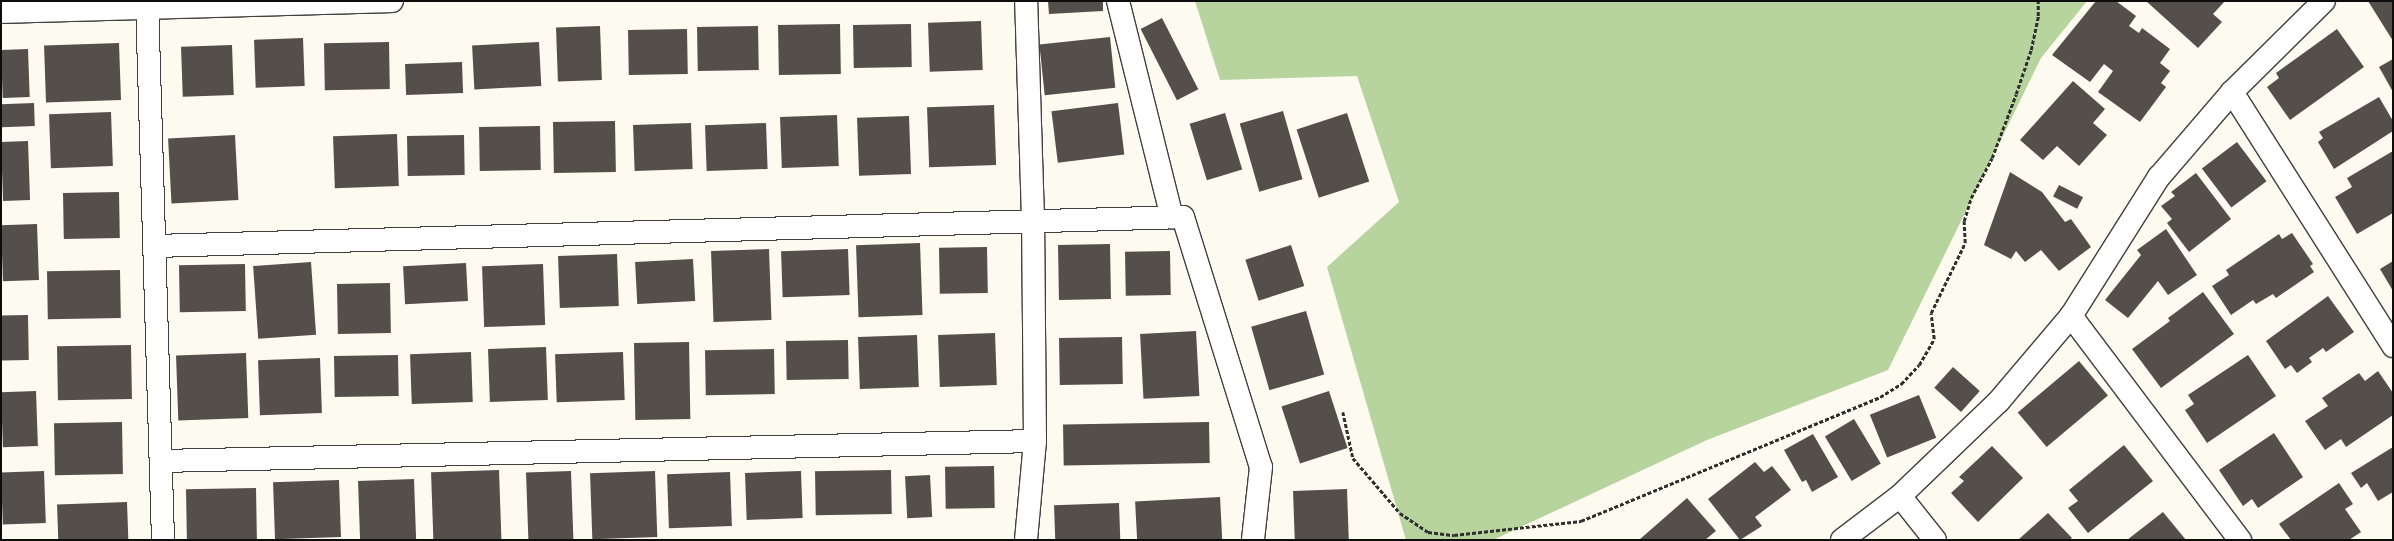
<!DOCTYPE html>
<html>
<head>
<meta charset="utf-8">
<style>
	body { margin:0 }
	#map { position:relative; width:2394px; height:541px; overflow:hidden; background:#fdfaf0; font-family:"Crimson Pro",serif }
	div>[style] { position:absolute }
	.forest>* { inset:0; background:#b7d39e }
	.building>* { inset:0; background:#554f4b; transform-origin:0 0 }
	.path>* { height:2.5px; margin-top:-1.25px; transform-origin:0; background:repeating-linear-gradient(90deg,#2f2f2f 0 4px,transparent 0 6px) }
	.roads { filter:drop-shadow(1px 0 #404040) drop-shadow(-1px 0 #404040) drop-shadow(0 1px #404040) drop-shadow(0 -1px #404040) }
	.minor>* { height:22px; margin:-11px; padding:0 11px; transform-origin:11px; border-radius:11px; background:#fff }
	span { translate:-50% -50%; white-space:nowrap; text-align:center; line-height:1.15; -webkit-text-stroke:4px #fff; paint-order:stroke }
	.frame { position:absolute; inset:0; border:2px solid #0d0d0d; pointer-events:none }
</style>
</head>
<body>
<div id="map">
	<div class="forest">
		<div style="clip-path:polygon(1195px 1px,2087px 1px,2041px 58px,1888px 370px,1707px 440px,1493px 540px,1406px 540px,1327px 267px,1399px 202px,1357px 76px,1220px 80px)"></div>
	</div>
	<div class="building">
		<div style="clip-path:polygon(1048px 1px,1103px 1px,1103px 11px,1049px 14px)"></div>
		<div style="clip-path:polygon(2096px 1px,2116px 1px,2136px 16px,2129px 26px,2139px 33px,2142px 28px,2170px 49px,2160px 63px,2170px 71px,2161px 83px,2166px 87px,2140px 122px,2098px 92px,2113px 71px,2104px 64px,2090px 82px,2052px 55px)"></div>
		<div style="clip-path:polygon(2146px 1px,2225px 1px,2213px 14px,2222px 22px,2198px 48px)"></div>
		<div style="clip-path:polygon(2368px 1px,2393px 1px,2393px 41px)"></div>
		<div style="left:1162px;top:18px;width:80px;height:24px;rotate:63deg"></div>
		<div style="left:981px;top:21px;width:49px;height:53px;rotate:88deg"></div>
		<div style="left:840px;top:24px;width:50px;height:62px;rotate:89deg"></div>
		<div style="left:911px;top:24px;width:43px;height:58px;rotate:89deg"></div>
		<div style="left:600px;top:26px;width:54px;height:44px;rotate:88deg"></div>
		<div style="left:758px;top:26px;width:44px;height:61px;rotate:89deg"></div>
		<div style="left:687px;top:29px;width:45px;height:59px;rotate:89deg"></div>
		<div style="clip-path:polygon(2337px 29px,2364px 67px,2290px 120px,2267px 87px,2279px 78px,2276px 73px)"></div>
		<div style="left:1110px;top:37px;width:51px;height:71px;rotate:84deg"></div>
		<div style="left:303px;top:38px;width:48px;height:49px;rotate:88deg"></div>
		<div style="left:389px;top:42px;width:47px;height:65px;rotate:89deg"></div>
		<div style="left:539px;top:42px;width:44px;height:67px;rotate:87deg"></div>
		<div style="left:119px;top:43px;width:57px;height:75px;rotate:88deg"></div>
		<div style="left:232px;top:45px;width:50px;height:51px;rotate:88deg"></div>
		<div style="left:28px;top:49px;width:48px;height:27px;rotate:88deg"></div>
		<div style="clip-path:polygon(2393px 59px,2393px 92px,2379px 67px)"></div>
		<div style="left:462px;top:62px;width:31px;height:57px;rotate:88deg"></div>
		<div style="clip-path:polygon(2073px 81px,2105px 109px,2093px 123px,2107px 135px,2079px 166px,2057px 146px,2043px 160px,2020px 140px)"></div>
		<div style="clip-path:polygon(2379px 97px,2393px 121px,2393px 131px,2334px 169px,2318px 142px,2323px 138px,2319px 132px)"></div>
		<div style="left:34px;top:103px;width:23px;height:33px;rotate:88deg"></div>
		<div style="left:1118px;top:103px;width:52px;height:67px;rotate:83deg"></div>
		<div style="left:994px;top:105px;width:60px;height:67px;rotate:88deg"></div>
		<div style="left:1283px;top:111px;width:71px;height:45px;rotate:74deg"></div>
		<div style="left:111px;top:112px;width:54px;height:62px;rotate:88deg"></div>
		<div style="left:1225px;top:113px;width:59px;height:37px;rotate:73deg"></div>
		<div style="left:1347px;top:113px;width:72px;height:53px;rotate:72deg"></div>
		<div style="left:837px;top:115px;width:51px;height:57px;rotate:88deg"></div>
		<div style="left:909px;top:116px;width:58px;height:52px;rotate:88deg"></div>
		<div style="left:615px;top:121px;width:51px;height:62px;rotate:89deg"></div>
		<div style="left:691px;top:123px;width:46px;height:58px;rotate:88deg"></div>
		<div style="left:766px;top:123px;width:46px;height:61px;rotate:88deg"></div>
		<div style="left:540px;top:126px;width:44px;height:61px;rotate:89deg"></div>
		<div style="left:397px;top:134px;width:52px;height:64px;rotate:88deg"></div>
		<div style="left:235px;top:135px;width:65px;height:67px;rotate:87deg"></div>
		<div style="left:464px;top:135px;width:40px;height:57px;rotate:89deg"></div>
		<div style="left:28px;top:141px;width:59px;height:27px;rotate:88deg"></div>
		<div style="left:2237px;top:142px;width:49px;height:44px;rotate:53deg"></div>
		<div style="clip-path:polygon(2393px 151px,2393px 213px,2357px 234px,2335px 197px,2352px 187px,2347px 178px)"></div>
		<div style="clip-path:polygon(2010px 172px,2042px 192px,2065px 222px,2071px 219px,2091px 247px,2059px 271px,2041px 250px,2025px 262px,2016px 251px,2011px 259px,1984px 245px)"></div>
		<div style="clip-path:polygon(2196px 173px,2231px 219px,2189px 252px,2167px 223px,2172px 219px,2161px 206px,2175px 196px,2171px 192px)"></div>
		<div style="left:2059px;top:185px;width:27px;height:13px;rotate:27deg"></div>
		<div style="left:119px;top:192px;width:46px;height:56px;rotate:89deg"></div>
		<div style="left:37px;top:224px;width:56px;height:36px;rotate:88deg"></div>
		<div style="clip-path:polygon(2166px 229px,2197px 275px,2168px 295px,2158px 281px,2128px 318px,2105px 300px,2141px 255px,2137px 250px)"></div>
		<div style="clip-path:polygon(2292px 233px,2313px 264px,2310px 266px,2314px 272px,2276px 298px,2273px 294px,2256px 304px,2253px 300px,2231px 315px,2212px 286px,2229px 275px,2226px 270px,2279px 234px,2282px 239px)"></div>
		<div style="left:920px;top:243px;width:72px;height:64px;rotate:88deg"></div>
		<div style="left:1110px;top:244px;width:55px;height:52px;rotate:89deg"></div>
		<div style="left:1291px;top:245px;width:43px;height:48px;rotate:72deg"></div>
		<div style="left:987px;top:247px;width:46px;height:48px;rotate:89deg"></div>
		<div style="left:769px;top:249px;width:71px;height:58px;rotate:88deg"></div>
		<div style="left:848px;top:249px;width:46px;height:67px;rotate:88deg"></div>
		<div style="left:1170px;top:251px;width:44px;height:45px;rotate:89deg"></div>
		<div style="left:617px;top:254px;width:52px;height:59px;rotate:88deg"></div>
		<div style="left:693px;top:259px;width:42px;height:58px;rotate:87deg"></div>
		<div style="clip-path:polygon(2393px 261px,2393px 291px,2380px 269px)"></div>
		<div style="left:311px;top:262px;width:73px;height:58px;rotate:86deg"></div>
		<div style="left:466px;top:263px;width:38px;height:63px;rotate:87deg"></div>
		<div style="left:245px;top:264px;width:47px;height:66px;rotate:89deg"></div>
		<div style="left:543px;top:264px;width:61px;height:61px;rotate:88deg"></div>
		<div style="left:120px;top:270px;width:48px;height:73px;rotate:89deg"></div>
		<div style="left:390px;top:283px;width:50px;height:53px;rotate:89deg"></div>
		<div style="clip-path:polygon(2203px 292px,2234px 334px,2161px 388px,2132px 349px,2170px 321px,2168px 318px)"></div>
		<div style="clip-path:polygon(2328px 296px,2354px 332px,2326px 352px,2323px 348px,2309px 358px,2312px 362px,2297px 373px,2291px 365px,2285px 369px,2266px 341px)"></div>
		<div style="left:1306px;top:311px;width:66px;height:57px;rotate:74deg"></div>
		<div style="left:28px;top:315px;width:45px;height:27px;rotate:89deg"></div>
		<div style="left:1196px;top:331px;width:65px;height:56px;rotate:87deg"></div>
		<div style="left:995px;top:333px;width:52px;height:57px;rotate:88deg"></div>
		<div style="left:917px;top:335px;width:52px;height:59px;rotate:88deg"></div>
		<div style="left:1122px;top:337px;width:47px;height:63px;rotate:89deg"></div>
		<div style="left:848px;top:340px;width:39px;height:62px;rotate:89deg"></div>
		<div style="left:689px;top:342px;width:77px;height:55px;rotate:89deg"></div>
		<div style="left:131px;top:345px;width:54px;height:74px;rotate:89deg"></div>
		<div style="left:546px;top:347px;width:53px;height:58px;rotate:88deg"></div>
		<div style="left:774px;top:349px;width:45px;height:69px;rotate:89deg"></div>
		<div style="left:471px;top:352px;width:50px;height:61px;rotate:88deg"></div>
		<div style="left:623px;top:352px;width:48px;height:68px;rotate:88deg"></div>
		<div style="left:246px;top:353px;width:65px;height:70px;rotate:88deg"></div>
		<div style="left:398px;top:355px;width:41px;height:64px;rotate:89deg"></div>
		<div style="clip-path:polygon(2248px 355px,2276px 396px,2207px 443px,2185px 410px,2194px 404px,2188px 395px)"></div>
		<div style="left:320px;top:358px;width:55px;height:62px;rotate:88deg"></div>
		<div style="left:2079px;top:361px;width:45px;height:80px;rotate:50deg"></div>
		<div style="left:1953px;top:367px;width:36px;height:28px;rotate:42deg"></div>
		<div style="clip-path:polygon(2378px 371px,2393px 393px,2393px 415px,2346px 447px,2341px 439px,2325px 450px,2305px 421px,2328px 406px,2322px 398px,2359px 373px,2365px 381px)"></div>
		<div style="left:36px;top:391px;width:55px;height:35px;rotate:88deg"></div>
		<div style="left:1329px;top:391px;width:60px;height:50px;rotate:72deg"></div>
		<div style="left:1919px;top:395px;width:46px;height:53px;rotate:68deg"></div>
		<div style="left:1854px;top:419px;width:52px;height:34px;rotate:59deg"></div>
		<div style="left:122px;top:422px;width:52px;height:68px;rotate:89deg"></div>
		<div style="left:1209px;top:422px;width:41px;height:146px;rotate:89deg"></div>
		<div style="clip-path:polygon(2274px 433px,2303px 477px,2258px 508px,2252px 499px,2243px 506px,2219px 470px)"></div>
		<div style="clip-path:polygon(1813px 434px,1838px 477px,1812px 492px,1806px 480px,1802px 482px,1784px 450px)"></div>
		<div style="clip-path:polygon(2124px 445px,2153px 481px,2088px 533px,2068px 508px,2078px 501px,2069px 490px)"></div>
		<div style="clip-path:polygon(1992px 446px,2023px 478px,1978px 522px,1951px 493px,1964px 481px,1959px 477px)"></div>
		<div style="clip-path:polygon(2393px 447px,2393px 492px,2378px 501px,2367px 483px,2361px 488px,2351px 473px)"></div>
		<div style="clip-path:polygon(1755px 462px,1764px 472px,1772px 466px,1791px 490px,1755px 517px,1762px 526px,1740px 540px,1708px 499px)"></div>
		<div style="left:994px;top:466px;width:42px;height:49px;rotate:89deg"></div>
		<div style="left:499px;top:470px;width:70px;height:68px;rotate:88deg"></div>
		<div style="left:891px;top:470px;width:44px;height:76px;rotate:89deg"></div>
		<div style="left:44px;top:471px;width:52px;height:43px;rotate:88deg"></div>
		<div style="left:571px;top:471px;width:69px;height:45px;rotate:88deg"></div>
		<div style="left:655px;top:471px;width:66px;height:65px;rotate:88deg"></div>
		<div style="left:801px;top:471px;width:47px;height:56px;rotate:88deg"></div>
		<div style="left:730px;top:472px;width:54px;height:63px;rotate:88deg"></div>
		<div style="left:930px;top:475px;width:42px;height:25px;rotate:87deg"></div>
		<div style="left:414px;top:479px;width:60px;height:56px;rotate:88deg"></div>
		<div style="left:339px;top:480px;width:57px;height:66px;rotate:88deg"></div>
		<div style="clip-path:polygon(2339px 483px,2353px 504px,2345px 509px,2361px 532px,2349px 540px,2291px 540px,2279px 524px)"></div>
		<div style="left:256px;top:488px;width:51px;height:70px;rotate:89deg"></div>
		<div style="left:1347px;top:489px;width:51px;height:54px;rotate:88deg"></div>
		<div style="left:1220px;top:497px;width:43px;height:85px;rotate:87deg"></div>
		<div style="clip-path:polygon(1687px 498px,1716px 531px,1705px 540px,1639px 540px)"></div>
		<div style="left:127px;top:502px;width:38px;height:70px;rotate:88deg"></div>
		<div style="left:1119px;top:503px;width:37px;height:65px;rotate:88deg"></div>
		<div style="clip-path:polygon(2163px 512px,2186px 540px,2127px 540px)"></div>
		<div style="clip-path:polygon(2048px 513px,2072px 538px,2069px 540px,2018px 540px)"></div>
	</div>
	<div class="path">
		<div style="left:1343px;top:412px;width:47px;rotate:77.7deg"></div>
		<div style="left:1353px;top:458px;width:72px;rotate:49.5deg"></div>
		<div style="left:1400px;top:513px;width:34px;rotate:34deg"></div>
		<div style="left:1428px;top:532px;width:26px;rotate:7deg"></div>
		<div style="left:1454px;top:535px;width:128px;rotate:-6.3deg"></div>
		<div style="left:1581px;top:521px;width:324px;rotate:-22.5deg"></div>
		<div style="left:1880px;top:397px;width:25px;rotate:-32deg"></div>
		<div style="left:1901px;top:384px;width:26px;rotate:-47deg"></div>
		<div style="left:1919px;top:365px;width:30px;rotate:-60deg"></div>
		<div style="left:1934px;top:339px;width:26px;rotate:-97deg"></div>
		<div style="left:1931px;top:313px;width:78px;rotate:-64.1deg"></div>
		<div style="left:1965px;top:243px;width:22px;rotate:-93deg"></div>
		<div style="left:1964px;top:221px;width:24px;rotate:-73deg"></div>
		<div style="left:1971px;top:198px;width:45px;rotate:-62.3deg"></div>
		<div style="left:1992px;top:158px;width:68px;rotate:-69.4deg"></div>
		<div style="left:2016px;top:94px;width:46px;rotate:-71.2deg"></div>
		<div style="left:2031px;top:50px;width:35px;rotate:-78deg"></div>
		<div style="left:2038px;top:16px;width:15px;rotate:-90deg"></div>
	</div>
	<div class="roads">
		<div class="minor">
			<div style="left:147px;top:1px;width:539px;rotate:88.3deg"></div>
			<div style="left:1118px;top:1px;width:223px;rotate:76deg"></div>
			<div style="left:1px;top:12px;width:391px;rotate:-1.6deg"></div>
			<div style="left:2232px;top:92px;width:301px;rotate:57.6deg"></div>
			<div style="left:154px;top:246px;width:1029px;rotate:-1.61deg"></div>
			<div style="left:1183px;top:217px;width:262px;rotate:72.7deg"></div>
			<div style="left:1261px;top:467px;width:73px;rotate:96.3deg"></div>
			<div style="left:2071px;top:316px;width:281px;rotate:53deg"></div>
			<div style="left:161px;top:461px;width:874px;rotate:-1.31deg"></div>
			<div style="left:1900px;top:496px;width:56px;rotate:51.5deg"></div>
			<div style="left:1026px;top:540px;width:99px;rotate:-84.8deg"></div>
			<div style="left:1035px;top:441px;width:222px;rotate:-90.5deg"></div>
			<div style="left:1033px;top:219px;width:218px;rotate:-91.8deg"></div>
			<div style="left:1842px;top:540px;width:73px;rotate:-37.2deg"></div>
			<div style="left:1900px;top:496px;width:137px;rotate:-43.8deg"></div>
			<div style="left:1999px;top:401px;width:111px;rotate:-49.7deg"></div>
			<div style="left:2071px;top:316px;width:165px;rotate:-57.7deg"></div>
			<div style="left:2159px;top:177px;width:112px;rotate:-49.3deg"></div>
			<div style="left:2232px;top:92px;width:129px;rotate:-44.7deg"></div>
		</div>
	</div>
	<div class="frame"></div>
</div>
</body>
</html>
